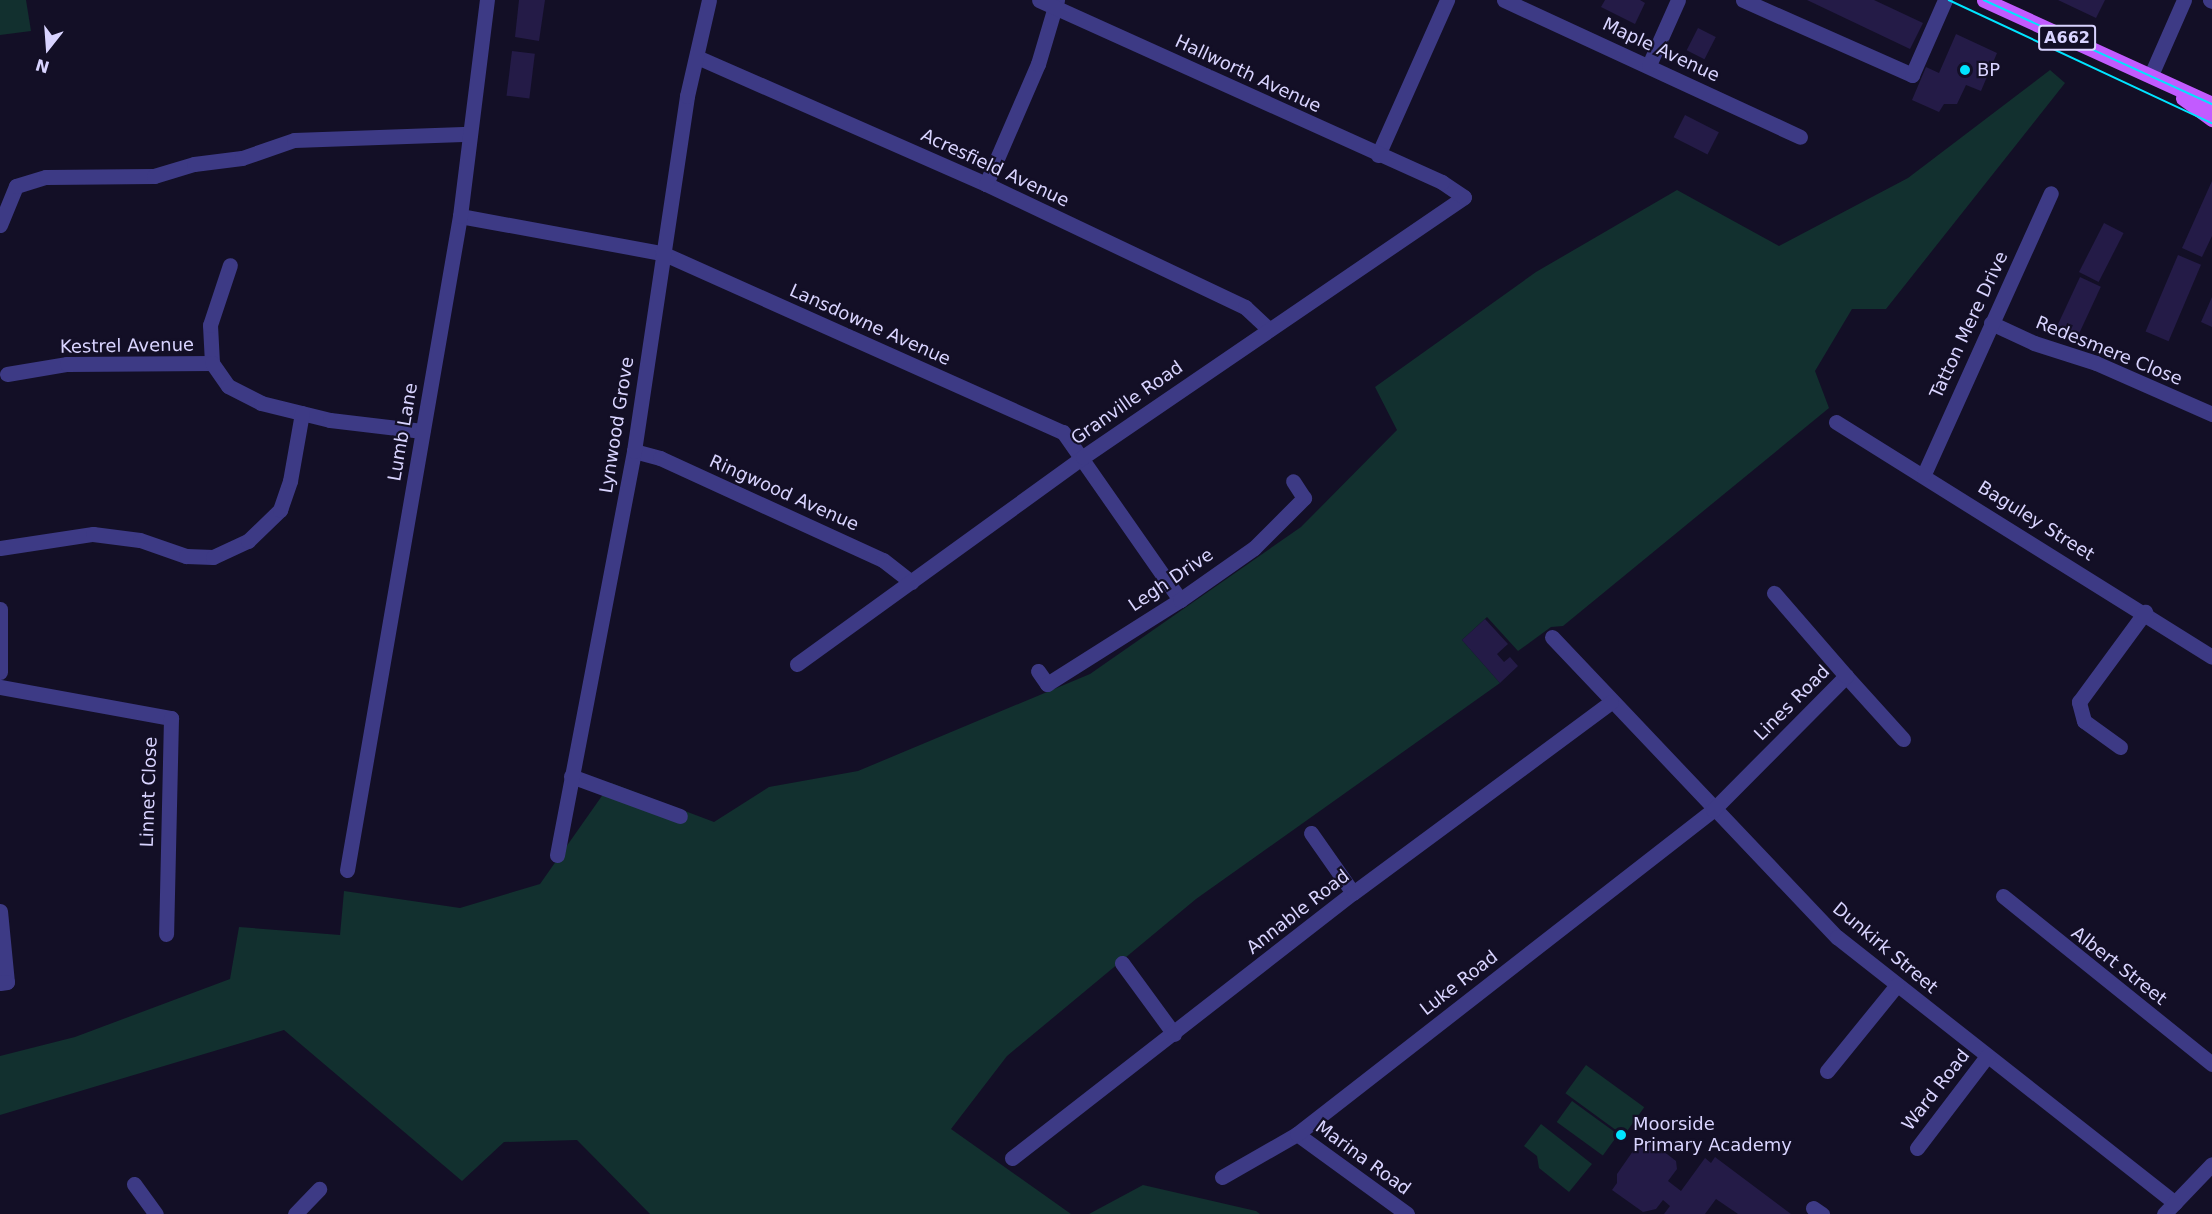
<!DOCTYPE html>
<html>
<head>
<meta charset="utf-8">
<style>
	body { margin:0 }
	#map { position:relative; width:2212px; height:1214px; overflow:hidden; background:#130f26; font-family:"DejaVu Sans",sans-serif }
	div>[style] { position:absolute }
	.green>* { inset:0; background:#12302f; transform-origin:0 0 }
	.building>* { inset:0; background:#241b47; transform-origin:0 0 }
	.minor>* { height:15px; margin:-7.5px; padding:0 7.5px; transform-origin:7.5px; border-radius:7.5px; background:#3d3a85 }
	.major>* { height:15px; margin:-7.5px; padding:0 7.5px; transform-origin:7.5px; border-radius:7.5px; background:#c25bff }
	.tram>* { height:1.5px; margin:-0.75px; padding:0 0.75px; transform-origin:0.75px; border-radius:0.75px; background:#00e5ff }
	.dots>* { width:16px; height:16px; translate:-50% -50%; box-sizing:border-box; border:3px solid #130f26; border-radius:50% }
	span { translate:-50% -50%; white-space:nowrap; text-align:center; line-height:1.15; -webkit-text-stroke:4.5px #130f26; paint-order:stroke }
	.shield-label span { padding:2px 4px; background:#130f26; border:2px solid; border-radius:4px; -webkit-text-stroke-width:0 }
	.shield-label { font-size:16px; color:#d9d4ff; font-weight:700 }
	.street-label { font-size:18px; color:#d9d4ff }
	.poi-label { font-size:18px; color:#d9d4ff }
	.left { translate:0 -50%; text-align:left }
	.north { position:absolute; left:18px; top:18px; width:60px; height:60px; -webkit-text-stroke:4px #130f26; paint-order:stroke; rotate:197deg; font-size:16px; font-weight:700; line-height:24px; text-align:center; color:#d9d4ff }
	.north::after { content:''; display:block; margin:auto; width:21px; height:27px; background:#d9d4ff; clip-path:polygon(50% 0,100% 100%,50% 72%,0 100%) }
</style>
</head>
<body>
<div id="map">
	<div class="green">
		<div style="clip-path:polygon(0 0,26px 0,31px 31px,0 35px)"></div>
		<div style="clip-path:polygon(2050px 70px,2065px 83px,1886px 309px,1852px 309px,1815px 371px,1829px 408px,1563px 626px,1551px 627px,1518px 651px,1487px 617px,1462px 640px,1500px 683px,1196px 899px,1007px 1056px,951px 1129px,1071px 1214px,650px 1214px,577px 1140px,504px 1142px,462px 1181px,284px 1030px,0 1115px,0 1056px,75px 1037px,230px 979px,239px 927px,340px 935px,344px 891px,460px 908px,540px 884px,611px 783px,714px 822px,769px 787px,858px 771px,1090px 674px,1301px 527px,1397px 430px,1375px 387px,1536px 272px,1677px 190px,1779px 246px,1908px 178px)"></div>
		<div style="left:1586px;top:1065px;width:72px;height:35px;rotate:36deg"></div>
		<div style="left:1572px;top:1101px;width:57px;height:26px;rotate:36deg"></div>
		<div style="clip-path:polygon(1541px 1124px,1592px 1164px,1569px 1192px,1539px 1168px,1537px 1156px,1524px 1146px)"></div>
		<div style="clip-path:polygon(1143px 1185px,1256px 1211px,1260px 1214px,1089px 1214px)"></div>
	</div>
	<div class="building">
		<div style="clip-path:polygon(519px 0,545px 0,539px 41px,515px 37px)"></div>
		<div style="clip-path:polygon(1605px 0,1640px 0,1645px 3px,1635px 24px,1601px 7px)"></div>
		<div style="clip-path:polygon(1807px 0,1874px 0,1923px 23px,1910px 49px)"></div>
		<div style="clip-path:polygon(2058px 0,2105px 0,2096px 18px)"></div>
		<div style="left:1698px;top:28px;width:20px;height:25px;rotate:27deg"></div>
		<div style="clip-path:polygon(1956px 34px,1997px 53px,1981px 91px,1966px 85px,1957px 104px,1944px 104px,1939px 112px,1912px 100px,1926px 67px,1939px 73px)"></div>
		<div style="left:512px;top:51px;width:23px;height:45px;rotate:7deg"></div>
		<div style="left:1685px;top:115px;width:38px;height:25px;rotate:27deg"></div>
		<div style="clip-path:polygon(2212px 181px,2212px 236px,2202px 257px,2182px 248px)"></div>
		<div style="left:2104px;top:223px;width:22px;height:55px;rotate:27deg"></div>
		<div style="left:2178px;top:255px;width:25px;height:83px;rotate:23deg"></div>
		<div style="left:2080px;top:277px;width:23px;height:57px;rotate:25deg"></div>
		<div style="clip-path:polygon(2212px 297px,2212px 327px,2201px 322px)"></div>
		<div style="clip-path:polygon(1485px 619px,1508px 644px,1497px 654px,1504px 662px,1510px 657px,1518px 666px,1500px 683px,1462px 640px)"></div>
		<div style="clip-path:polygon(1649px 1140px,1676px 1161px,1677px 1169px,1668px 1181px,1681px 1191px,1705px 1158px,1711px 1163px,1715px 1157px,1791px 1214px,1738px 1214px,1716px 1199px,1705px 1214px,1664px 1214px,1670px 1206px,1663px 1200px,1656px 1209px,1643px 1212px,1612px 1190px,1617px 1183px,1617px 1174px,1640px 1141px,1645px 1145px)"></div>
	</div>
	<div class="minor">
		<div style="left:1504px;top:0;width:326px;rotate:24.8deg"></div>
		<div style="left:1743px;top:0;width:185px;rotate:23.9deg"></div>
		<div style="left:1912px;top:75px;width:82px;rotate:-66.3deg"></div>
		<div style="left:2210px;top:0;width:2px;rotate:27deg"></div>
		<div style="left:697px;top:57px;width:316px;rotate:23.7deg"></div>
		<div style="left:986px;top:184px;width:287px;rotate:25.4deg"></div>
		<div style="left:1245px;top:307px;width:33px;rotate:43deg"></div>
		<div style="left:1649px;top:65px;width:71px;rotate:-66deg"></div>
		<div style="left:2151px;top:75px;width:82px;rotate:-66.3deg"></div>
		<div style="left:1378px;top:155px;width:170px;rotate:-66deg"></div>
		<div style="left:986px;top:184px;width:131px;rotate:-66.6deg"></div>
		<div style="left:1038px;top:64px;width:67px;rotate:-73.5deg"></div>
		<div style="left:460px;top:216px;width:205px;rotate:10.4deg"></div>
		<div style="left:662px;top:253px;width:439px;rotate:24.1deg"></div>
		<div style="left:1063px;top:432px;width:205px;rotate:55.1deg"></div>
		<div style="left:0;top:225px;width:42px;rotate:-67.7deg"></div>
		<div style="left:16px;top:186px;width:31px;rotate:-17deg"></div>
		<div style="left:46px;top:177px;width:108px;rotate:-0.5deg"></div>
		<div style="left:154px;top:176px;width:42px;rotate:-16.7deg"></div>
		<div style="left:194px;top:164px;width:48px;rotate:-7.1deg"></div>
		<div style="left:242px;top:158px;width:55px;rotate:-19.1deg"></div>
		<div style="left:294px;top:140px;width:176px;rotate:-2deg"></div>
		<div style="left:1991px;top:323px;width:47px;rotate:24.9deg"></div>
		<div style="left:2034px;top:343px;width:65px;rotate:17.9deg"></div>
		<div style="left:2096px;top:363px;width:127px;rotate:23.7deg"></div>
		<div style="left:212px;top:363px;width:38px;rotate:-93deg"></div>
		<div style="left:210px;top:325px;width:63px;rotate:-71.6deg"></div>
		<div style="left:7px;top:374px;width:61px;rotate:-9.5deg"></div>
		<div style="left:67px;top:364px;width:145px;rotate:-0.4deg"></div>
		<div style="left:212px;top:363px;width:28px;rotate:55deg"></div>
		<div style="left:228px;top:386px;width:37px;rotate:27deg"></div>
		<div style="left:261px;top:403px;width:71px;rotate:13.8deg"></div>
		<div style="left:330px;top:420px;width:93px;rotate:6.8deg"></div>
		<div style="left:1836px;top:422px;width:443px;rotate:32deg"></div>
		<div style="left:634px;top:451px;width:27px;rotate:15deg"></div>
		<div style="left:660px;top:458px;width:245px;rotate:24.6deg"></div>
		<div style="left:883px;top:560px;width:36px;rotate:38deg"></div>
		<div style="left:1924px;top:474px;width:308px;rotate:-65.7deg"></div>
		<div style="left:0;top:548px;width:94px;rotate:-8.6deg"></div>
		<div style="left:93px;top:534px;width:47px;rotate:7.3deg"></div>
		<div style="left:140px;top:540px;width:49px;rotate:19.2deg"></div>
		<div style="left:186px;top:556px;width:27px;rotate:2deg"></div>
		<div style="left:213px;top:557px;width:38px;rotate:-25deg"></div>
		<div style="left:248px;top:541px;width:45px;rotate:-44.1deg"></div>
		<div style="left:280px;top:510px;width:31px;rotate:-71deg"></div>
		<div style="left:290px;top:481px;width:69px;rotate:-80deg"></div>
		<div style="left:0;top:609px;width:63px;rotate:90deg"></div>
		<div style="left:1552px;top:637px;width:414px;rotate:46.5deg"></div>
		<div style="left:1837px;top:937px;width:430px;rotate:38.2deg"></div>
		<div style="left:797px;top:664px;width:353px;rotate:-35.9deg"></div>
		<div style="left:1083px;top:457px;width:461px;rotate:-34.3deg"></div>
		<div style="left:1464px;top:197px;width:27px;rotate:-146deg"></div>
		<div style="left:1442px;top:182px;width:442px;rotate:-155.7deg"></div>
		<div style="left:1038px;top:671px;width:16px;rotate:55deg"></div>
		<div style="left:1047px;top:684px;width:157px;rotate:-32.3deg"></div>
		<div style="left:1180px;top:600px;width:90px;rotate:-35.1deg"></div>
		<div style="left:1254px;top:548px;width:71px;rotate:-45deg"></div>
		<div style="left:1304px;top:498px;width:20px;rotate:-123deg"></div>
		<div style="left:1846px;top:676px;width:85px;rotate:47.9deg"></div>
		<div style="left:0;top:687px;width:174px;rotate:10.3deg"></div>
		<div style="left:171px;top:718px;width:216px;rotate:91.3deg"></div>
		<div style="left:2120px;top:747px;width:44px;rotate:-144.2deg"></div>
		<div style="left:2084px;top:721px;width:20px;rotate:-105deg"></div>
		<div style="left:2079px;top:702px;width:112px;rotate:-53.7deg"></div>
		<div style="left:571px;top:776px;width:116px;rotate:20.2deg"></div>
		<div style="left:1311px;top:833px;width:73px;rotate:55deg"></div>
		<div style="left:557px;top:855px;width:411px;rotate:-79.2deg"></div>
		<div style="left:634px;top:451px;width:359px;rotate:-81.5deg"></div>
		<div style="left:687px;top:96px;width:98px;rotate:-77.1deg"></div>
		<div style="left:347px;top:870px;width:664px;rotate:-80.2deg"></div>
		<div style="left:460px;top:216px;width:218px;rotate:-82.9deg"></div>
		<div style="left:2003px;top:896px;width:268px;rotate:38.8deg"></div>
		<div style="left:0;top:911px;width:71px;rotate:84.4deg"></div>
		<div style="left:7px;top:982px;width:7px;rotate:172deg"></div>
		<div style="left:1122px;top:963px;width:88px;rotate:53.8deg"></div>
		<div style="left:1827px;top:1071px;width:111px;rotate:-50.9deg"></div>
		<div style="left:1297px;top:1134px;width:136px;rotate:36deg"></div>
		<div style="left:1917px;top:1148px;width:116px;rotate:-52.7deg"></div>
		<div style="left:1012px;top:1158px;width:432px;rotate:-37.9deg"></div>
		<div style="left:1353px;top:893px;width:321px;rotate:-36.5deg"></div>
		<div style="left:1222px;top:1177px;width:86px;rotate:-29.8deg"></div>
		<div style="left:1297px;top:1134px;width:527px;rotate:-37.91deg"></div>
		<div style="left:1713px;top:810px;width:189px;rotate:-45.2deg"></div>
		<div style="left:1846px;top:676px;width:110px;rotate:-130.9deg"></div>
		<div style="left:134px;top:1184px;width:37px;rotate:54deg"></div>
		<div style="left:1813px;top:1208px;width:11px;rotate:34deg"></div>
		<div style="left:295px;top:1214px;width:35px;rotate:-46deg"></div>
		<div style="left:2164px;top:1214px;width:69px;rotate:-46.2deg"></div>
	</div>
	<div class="major">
		<div style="left:1984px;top:0;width:251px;rotate:24.5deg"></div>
		<div style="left:2183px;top:98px;width:36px;rotate:36deg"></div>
	</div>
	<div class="tram">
		<div style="left:1949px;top:0;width:290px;rotate:25.1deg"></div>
		<div style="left:1984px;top:0;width:251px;rotate:24.5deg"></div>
	</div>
	<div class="dots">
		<div style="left:1965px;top:70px;background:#00e5ff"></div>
		<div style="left:1621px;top:1135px;background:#00e5ff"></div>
	</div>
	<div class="shield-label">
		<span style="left:2067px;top:38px">A662</span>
	</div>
	<div class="street-label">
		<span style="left:1661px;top:50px;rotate:25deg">Maple Avenue</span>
		<span style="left:1248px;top:74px;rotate:25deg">Hallworth Avenue</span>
		<span style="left:995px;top:168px;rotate:25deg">Acresfield Avenue</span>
		<span style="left:870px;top:325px;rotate:24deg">Lansdowne Avenue</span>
		<span style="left:1969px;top:325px;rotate:-65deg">Tatton Mere Drive</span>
		<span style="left:127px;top:346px;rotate:-1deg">Kestrel Avenue</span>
		<span style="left:2109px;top:351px;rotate:22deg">Redesmere Close</span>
		<span style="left:1127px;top:403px;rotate:-35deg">Granville Road</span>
		<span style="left:617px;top:425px;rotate:-81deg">Lynwood Grove</span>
		<span style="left:403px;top:432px;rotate:-80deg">Lumb Lane</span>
		<span style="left:784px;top:493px;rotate:24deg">Ringwood Avenue</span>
		<span style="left:2036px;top:521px;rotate:32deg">Baguley Street</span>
		<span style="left:1171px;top:580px;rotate:-34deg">Legh Drive</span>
		<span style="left:1792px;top:703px;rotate:-45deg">Lines Road</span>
		<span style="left:149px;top:792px;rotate:-88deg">Linnet Close</span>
		<span style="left:1298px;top:912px;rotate:-38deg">Annable Road</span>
		<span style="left:1885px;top:948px;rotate:40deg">Dunkirk Street</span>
		<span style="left:2119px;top:966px;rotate:38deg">Albert Street</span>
		<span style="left:1459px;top:983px;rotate:-38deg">Luke Road</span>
		<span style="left:1936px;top:1090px;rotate:-52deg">Ward Road</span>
		<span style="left:1363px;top:1158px;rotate:36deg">Marina Road</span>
	</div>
	<div class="poi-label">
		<span class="left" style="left:1977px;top:70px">BP</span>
		<span class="left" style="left:1633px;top:1135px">Moorside<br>Primary Academy</span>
	</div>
	<div class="north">N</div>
</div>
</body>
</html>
